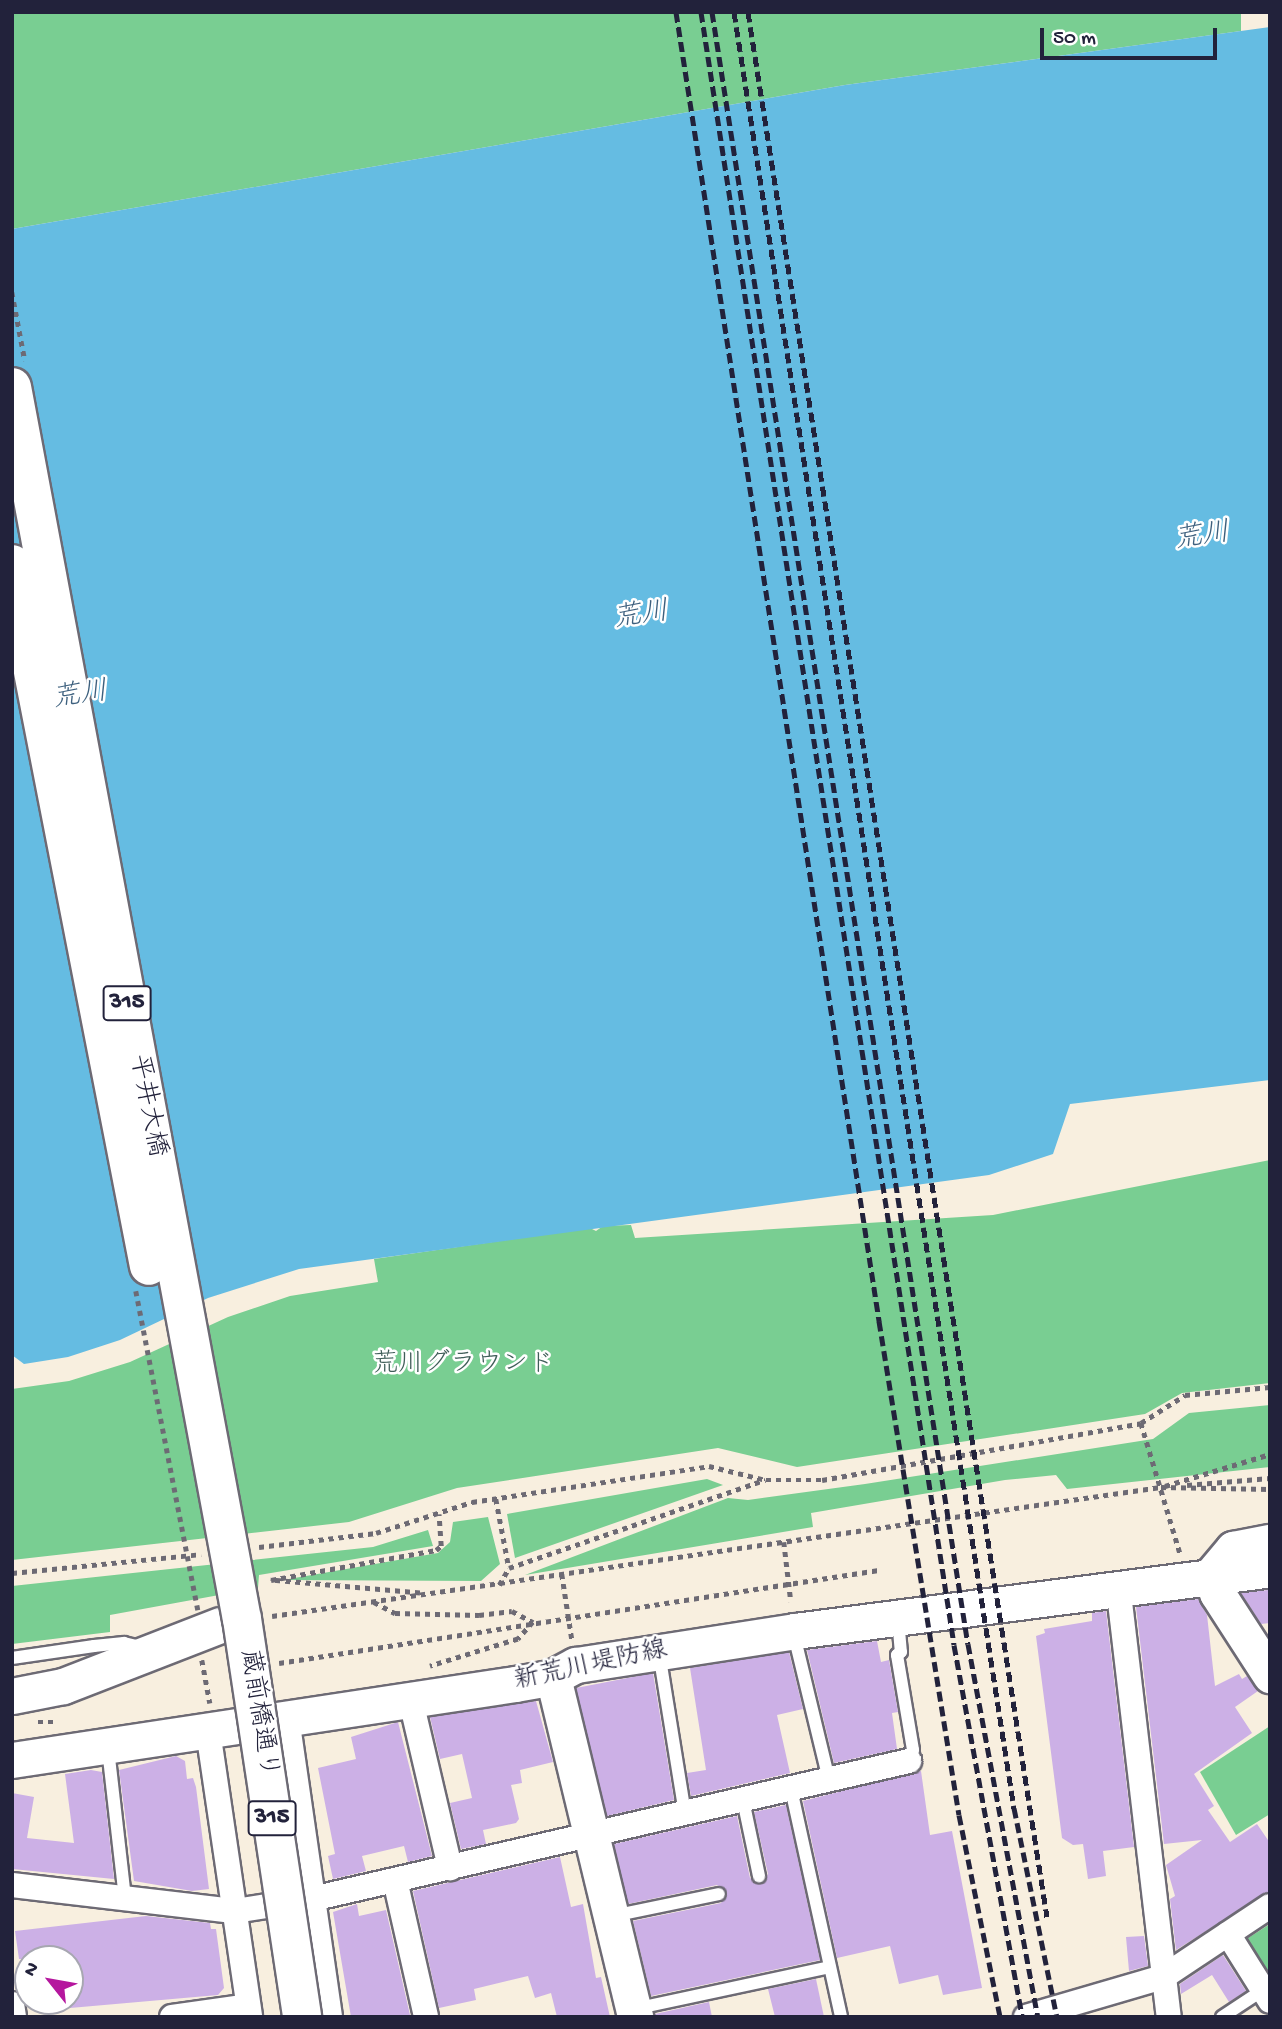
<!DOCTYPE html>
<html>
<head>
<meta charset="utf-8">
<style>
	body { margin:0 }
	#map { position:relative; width:1282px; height:2029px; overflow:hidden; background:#f8efdf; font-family:"Gochi Hand","Klee One",sans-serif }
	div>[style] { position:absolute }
	.green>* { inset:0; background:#79ce92 }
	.water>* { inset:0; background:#65bce2 }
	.building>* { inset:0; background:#ccb0e6 }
	.path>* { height:4.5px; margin-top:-2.25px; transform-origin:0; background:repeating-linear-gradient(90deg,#6d6a74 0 5px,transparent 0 10px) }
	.roads { filter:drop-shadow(2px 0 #6d6a74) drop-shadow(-2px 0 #6d6a74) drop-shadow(0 2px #6d6a74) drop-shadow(0 -2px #6d6a74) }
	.lane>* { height:12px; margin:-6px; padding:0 6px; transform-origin:6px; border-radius:6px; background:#fff }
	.street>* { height:24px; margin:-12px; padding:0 12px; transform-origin:12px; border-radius:12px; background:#fff }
	.secondary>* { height:35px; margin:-17.5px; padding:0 17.5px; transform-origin:17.5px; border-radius:17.5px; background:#fff }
	.rail>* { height:5px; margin-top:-2.5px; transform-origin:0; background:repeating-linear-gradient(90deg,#22223b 0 10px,transparent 0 15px) }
	.path-bridge>* { height:4.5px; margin-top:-2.25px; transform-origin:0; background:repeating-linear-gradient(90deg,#6d6a74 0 5px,transparent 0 10px) }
	.bridges { filter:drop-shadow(2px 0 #6d6a74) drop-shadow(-2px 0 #6d6a74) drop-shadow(0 2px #6d6a74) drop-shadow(0 -2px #6d6a74) }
	.primary-bridge>* { height:38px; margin:-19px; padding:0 19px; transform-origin:19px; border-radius:19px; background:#fff }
	span { translate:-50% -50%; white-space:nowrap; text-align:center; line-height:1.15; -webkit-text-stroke:5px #fff; paint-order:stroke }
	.shield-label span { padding:2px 5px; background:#fff; border:2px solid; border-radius:5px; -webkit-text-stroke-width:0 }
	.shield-label { font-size:24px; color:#22223b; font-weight:700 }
	.street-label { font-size:26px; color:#22223b }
	.park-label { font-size:26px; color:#405e59 }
	.water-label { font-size:28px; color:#3d607e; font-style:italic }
	.frame { position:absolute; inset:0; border:14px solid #22223b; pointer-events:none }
	.north { position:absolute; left:14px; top:1945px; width:70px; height:70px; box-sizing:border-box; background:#fff; border:2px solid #a7a7b1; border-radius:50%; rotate:301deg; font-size:19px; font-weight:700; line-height:28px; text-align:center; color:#22223b }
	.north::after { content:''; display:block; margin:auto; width:24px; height:32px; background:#b5179e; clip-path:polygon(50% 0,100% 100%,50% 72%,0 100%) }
	.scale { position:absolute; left:1040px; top:28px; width:177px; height:32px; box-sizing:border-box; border:4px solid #22223b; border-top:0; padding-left:9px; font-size:21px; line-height:24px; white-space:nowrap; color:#22223b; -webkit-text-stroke:5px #fff; paint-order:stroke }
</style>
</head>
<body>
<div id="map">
	<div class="green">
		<div style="clip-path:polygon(12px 12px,1241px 12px,1241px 31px,845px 85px,12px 229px)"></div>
		<div style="clip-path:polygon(1270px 1160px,1270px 1383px,1182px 1393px,1145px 1414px,797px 1467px,718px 1448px,457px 1488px,349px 1522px,12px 1560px,12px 1389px,69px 1381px,130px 1362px,228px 1317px,290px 1296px,378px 1282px,374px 1259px,590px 1228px,596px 1231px,603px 1226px,631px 1225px,635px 1238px,993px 1215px)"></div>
		<div style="clip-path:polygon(1270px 1405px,1270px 1467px,1067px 1489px,1056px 1475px,1005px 1480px,811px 1513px,813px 1527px,525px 1575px,728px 1498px,748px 1500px,865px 1484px,1153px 1439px,1189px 1413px)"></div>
		<div style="clip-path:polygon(707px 1479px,723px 1485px,515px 1558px,507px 1514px)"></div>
		<div style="clip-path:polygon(488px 1517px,500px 1564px,481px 1581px,283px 1580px,438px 1553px,450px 1542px,453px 1522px)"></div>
		<div style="clip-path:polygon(428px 1530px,433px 1546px,259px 1575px,258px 1588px,110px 1615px,110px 1632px,12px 1644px,12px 1586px,373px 1547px)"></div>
		<div style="clip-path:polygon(1270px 1726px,1270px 1814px,1236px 1835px,1200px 1772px)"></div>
		<div style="clip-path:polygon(1270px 1924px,1270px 1980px,1245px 1940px)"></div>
	</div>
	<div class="water">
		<div style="clip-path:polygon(1270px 27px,1270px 1080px,1070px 1104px,1053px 1154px,989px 1175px,299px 1269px,208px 1298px,120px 1340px,68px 1357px,24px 1364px,12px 1355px,12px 229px,845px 85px)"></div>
	</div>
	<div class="building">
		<div style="clip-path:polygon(1268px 1590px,1270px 1623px,1261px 1624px,1241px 1593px)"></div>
		<div style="clip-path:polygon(1198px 1599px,1207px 1615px,1215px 1686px,1239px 1674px,1242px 1679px,1247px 1676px,1258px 1691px,1235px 1707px,1252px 1733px,1194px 1774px,1214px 1806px,1208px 1810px,1230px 1842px,1257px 1824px,1270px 1843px,1270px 1891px,1176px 1950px,1170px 1899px,1175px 1896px,1166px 1865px,1202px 1840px,1164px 1844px,1136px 1607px)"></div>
		<div style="clip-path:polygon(1106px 1611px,1134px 1847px,1103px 1851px,1106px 1876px,1088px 1879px,1083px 1844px,1073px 1845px,1062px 1838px,1036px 1636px,1045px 1633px,1044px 1629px,1092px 1621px,1092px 1613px)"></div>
		<div style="clip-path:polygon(877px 1641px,881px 1662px,889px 1660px,898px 1712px,892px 1713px,897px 1749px,834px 1763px,807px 1650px)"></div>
		<div style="clip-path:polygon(789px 1652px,803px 1709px,777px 1715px,790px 1773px,691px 1796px,687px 1773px,706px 1770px,690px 1668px)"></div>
		<div style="clip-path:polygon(653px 1673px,674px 1800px,607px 1816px,576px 1688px)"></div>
		<div style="clip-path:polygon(536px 1701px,553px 1762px,520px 1770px,522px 1783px,511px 1785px,519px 1819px,516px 1823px,483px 1830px,486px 1844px,461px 1849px,450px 1803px,472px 1798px,462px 1754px,440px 1759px,430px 1717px)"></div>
		<div style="clip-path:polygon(398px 1722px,432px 1856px,408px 1862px,404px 1846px,362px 1856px,366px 1871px,333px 1879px,328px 1856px,335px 1854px,318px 1768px,356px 1759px,351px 1737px)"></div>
		<div style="clip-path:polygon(176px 1756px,185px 1761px,187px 1779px,193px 1778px,196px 1787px,209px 1889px,192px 1891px,134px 1881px,119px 1770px)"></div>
		<div style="clip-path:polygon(91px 1770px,102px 1772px,114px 1879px,12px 1869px,12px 1793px,34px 1797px,27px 1838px,74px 1843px,65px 1774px)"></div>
		<div style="clip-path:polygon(921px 1771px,930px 1835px,952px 1831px,982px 1988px,943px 1995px,938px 1975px,899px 1984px,890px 1946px,837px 1958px,803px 1801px)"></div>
		<div style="clip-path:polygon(786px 1805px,820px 1960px,651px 1996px,633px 1921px,721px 1903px,727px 1892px,717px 1885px,628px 1904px,614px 1844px,737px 1816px,750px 1878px,761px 1884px,768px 1874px,754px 1812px)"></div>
		<div style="clip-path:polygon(560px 1857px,571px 1907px,583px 1904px,596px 1978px,601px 1977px,610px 2017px,557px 2017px,551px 1993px,535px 1998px,528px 1976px,474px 1989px,476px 2000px,439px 2008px,413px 1891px)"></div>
		<div style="clip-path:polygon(357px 1904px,359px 1916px,386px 1910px,410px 2015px,351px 2017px,333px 1912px)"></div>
		<div style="clip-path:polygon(146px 1916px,210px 1923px,211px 1929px,216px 1929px,224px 1988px,218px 1995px,70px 2008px,70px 1959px,19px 1959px,15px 1931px)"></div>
		<div style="clip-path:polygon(1144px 1936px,1148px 1966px,1129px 1971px,1126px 1937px)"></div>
		<div style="clip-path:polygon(1223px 1955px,1246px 1991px,1229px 2002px,1212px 1975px,1181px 1994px,1180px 1984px)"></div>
		<div style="clip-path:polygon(816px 1979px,824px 2017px,775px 2017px,768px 1989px)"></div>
		<div style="clip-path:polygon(709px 2002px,712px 2017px,655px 2017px,655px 2014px)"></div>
	</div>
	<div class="path">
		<div style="left:1141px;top:1423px;width:136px;rotate:73.3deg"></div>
		<div style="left:1187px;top:1485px;width:83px;rotate:-4.8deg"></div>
		<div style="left:1165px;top:1486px;width:110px;rotate:-16.9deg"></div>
		<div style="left:496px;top:1499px;width:70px;rotate:79.3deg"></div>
		<div style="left:784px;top:1542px;width:60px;rotate:83.3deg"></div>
		<div style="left:259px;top:1547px;width:118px;rotate:-6.8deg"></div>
		<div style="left:376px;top:1533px;width:101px;rotate:-17.9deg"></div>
		<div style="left:472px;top:1502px;width:240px;rotate:-8.6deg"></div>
		<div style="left:709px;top:1466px;width:59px;rotate:13.8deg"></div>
		<div style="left:766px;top:1480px;width:56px"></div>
		<div style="left:822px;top:1480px;width:324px;rotate:-10.1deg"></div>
		<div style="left:1141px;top:1423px;width:52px;rotate:-32.5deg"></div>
		<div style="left:1185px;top:1395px;width:85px;rotate:-5.4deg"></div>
		<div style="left:12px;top:1573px;width:190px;rotate:-5.7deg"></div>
		<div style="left:562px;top:1574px;width:66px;rotate:81.3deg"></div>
		<div style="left:499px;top:1585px;width:20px;rotate:-60deg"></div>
		<div style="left:509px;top:1568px;width:271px;rotate:-19deg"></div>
		<div style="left:420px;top:1593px;width:150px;rotate:-175deg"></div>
		<div style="left:271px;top:1580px;width:168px;rotate:-10.3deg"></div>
		<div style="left:436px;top:1550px;width:6px;rotate:-39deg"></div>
		<div style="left:441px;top:1546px;width:32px;rotate:-94deg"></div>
		<div style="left:374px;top:1602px;width:24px;rotate:28deg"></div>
		<div style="left:395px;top:1613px;width:84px;rotate:1.4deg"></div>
		<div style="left:479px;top:1615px;width:33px;rotate:-7deg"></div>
		<div style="left:512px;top:1611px;width:24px;rotate:28deg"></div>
		<div style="left:533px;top:1622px;width:23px;rotate:131deg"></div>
		<div style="left:518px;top:1639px;width:92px;rotate:162.9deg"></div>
		<div style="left:272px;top:1616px;width:898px;rotate:-8.26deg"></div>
		<div style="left:1161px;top:1487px;width:109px;rotate:1.1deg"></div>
		<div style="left:202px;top:1660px;width:44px;rotate:79.5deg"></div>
		<div style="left:279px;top:1663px;width:607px;rotate:-8.81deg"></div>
		<div style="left:38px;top:1722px;width:19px"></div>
	</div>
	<div class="roads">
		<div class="lane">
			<div style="left:898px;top:1619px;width:33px;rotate:85deg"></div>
			<div style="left:901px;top:1652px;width:5px;rotate:143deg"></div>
			<div style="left:897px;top:1655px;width:96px;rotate:80.4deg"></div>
			<div style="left:913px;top:1750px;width:12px;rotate:110deg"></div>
			<div style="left:794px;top:1635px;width:149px;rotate:76.4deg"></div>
			<div style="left:659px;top:1653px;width:162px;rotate:80.8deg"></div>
			<div style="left:12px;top:1658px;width:83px;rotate:-8.3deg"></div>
			<div style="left:94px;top:1646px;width:30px;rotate:-6deg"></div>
			<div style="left:124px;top:1643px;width:16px;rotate:14deg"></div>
			<div style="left:108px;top:1749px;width:150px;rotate:83.5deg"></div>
			<div style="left:791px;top:1789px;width:233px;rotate:77.6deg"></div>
			<div style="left:743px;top:1800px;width:78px;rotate:78.1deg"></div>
			<div style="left:613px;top:1916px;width:108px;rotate:-11.7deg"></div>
			<div style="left:634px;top:2009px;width:200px;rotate:-12.1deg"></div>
			<div style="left:1222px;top:2017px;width:49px;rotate:-33.4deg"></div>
		</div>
		<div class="street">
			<div style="left:1118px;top:1585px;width:435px;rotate:83.3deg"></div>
			<div style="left:410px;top:1697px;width:176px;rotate:76.8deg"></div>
			<div style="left:287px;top:1718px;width:302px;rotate:81.8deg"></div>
			<div style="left:208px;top:1731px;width:289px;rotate:81.6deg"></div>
			<div style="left:395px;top:1880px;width:140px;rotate:77.2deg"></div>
			<div style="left:12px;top:1885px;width:225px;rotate:6.7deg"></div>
			<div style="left:235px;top:1911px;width:78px;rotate:-8.9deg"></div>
			<div style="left:312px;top:1899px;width:613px;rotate:-13.02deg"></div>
			<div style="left:1228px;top:1934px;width:79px;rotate:57.9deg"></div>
			<div style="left:12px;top:2004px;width:13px;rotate:81deg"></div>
			<div style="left:172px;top:2017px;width:77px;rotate:-8.2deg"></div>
			<div style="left:1026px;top:2017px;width:143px;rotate:-16.3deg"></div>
			<div style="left:1163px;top:1977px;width:128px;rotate:-33.6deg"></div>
		</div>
		<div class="secondary">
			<div style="left:1212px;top:1574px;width:20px;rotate:75deg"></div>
			<div style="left:1217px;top:1593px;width:98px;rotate:57.1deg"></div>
			<div style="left:1212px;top:1574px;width:33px;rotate:-50deg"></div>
			<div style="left:1233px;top:1549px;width:38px;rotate:-11deg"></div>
			<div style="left:553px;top:1677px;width:350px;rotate:76.4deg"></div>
			<div style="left:12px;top:1696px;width:52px;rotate:-11.1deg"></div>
			<div style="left:63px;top:1686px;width:168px;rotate:-21.2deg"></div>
			<div style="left:12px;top:1760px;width:509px;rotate:-8.59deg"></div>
			<div style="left:515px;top:1684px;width:39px;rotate:-10deg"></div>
			<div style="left:553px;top:1677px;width:26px;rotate:-28deg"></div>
			<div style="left:576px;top:1665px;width:222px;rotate:-8.8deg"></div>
			<div style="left:795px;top:1631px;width:479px;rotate:-7.4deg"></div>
		</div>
	</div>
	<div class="rail">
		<div style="left:676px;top:12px;width:1325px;rotate:81.18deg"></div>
		<div style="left:879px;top:1321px;width:500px;rotate:80.8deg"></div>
		<div style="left:959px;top:1815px;width:206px;rotate:78.5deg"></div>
		<div style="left:701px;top:12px;width:1652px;rotate:81.19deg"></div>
		<div style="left:954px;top:1645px;width:378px;rotate:79.6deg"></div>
		<div style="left:712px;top:12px;width:1652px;rotate:81.09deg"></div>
		<div style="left:968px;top:1644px;width:380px;rotate:79.4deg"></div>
		<div style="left:734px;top:12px;width:1818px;rotate:81.14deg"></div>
		<div style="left:1014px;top:1808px;width:213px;rotate:78.4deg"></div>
		<div style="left:748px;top:12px;width:1928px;rotate:81.08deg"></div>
	</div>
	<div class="path-bridge">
		<div style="left:12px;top:292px;width:70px;rotate:79.3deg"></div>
		<div style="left:136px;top:1291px;width:325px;rotate:79deg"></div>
	</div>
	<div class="bridges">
		<div class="primary-bridge">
			<div style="left:12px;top:387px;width:1253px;rotate:79.43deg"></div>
			<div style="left:242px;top:1619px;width:402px;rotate:81.4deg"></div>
			<div style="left:12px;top:564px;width:715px;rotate:78.96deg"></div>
		</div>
	</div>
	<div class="shield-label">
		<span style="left:127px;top:1003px">315</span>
		<span style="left:272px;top:1818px">315</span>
	</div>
	<div class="street-label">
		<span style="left:146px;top:1106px;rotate:79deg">平井大橋</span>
		<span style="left:591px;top:1667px;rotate:-12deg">新荒川堤防線</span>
		<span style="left:257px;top:1714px;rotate:81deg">蔵前橋通り</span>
	</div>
	<div class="park-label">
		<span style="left:463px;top:1366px">荒川グラウンド</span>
	</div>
	<div class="water-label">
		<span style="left:1202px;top:538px;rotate:-8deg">荒川</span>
		<span style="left:641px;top:617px;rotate:-8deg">荒川</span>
		<span style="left:80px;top:697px;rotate:-8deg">荒川</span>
	</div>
	<div class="frame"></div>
	<div class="north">N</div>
	<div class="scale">50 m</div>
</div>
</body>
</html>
